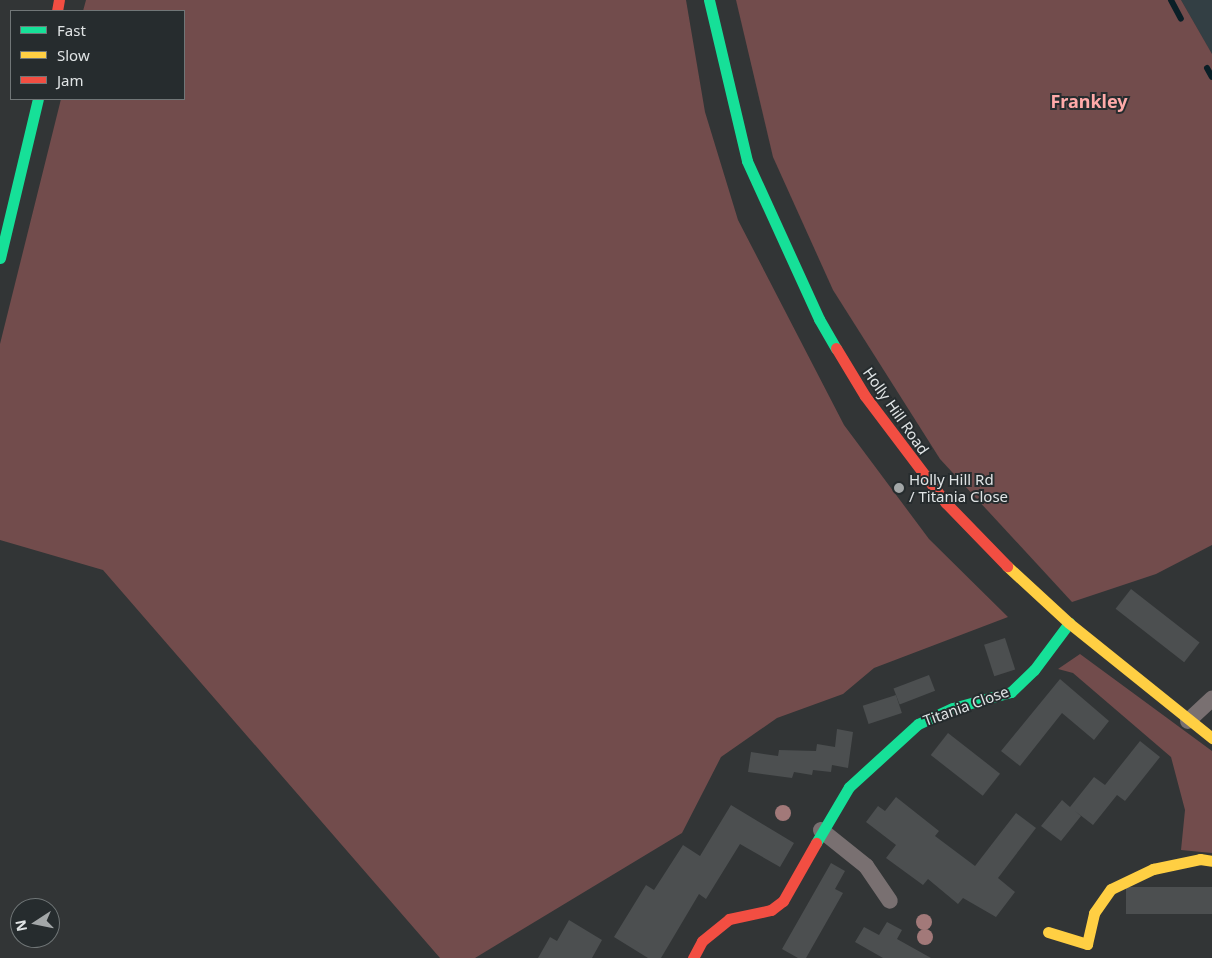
<!DOCTYPE html>
<html>
<head>
<meta charset="utf-8">
<style>
	body { margin:0 }
	#map { position:relative; width:1212px; height:958px; overflow:hidden; background:#323536; font-family:"Noto Sans",sans-serif }
	div>[style] { position:absolute }
	.built>* { inset:0; background:#333f44 }
	.green>* { inset:0; background:#724c4c }
	.stream>* { height:6px; margin:-3px; padding:0 3px; transform-origin:3px; border-radius:3px; background:#0a1f27 }
	.building>* { inset:0; background:#4c4f50; transform-origin:0 0 }
	.street>* { height:16px; margin:-8px; padding:0 8px; transform-origin:8px; border-radius:8px; background:#797071 }
	.fast>* { height:11px; margin:-5.5px; padding:0 5.5px; transform-origin:5.5px; border-radius:5.5px; background:#16e098 }
	.slow>* { height:11px; margin:-5.5px; padding:0 5.5px; transform-origin:5.5px; border-radius:5.5px; background:#ffcf43 }
	.jam>* { height:11px; margin:-5.5px; padding:0 5.5px; transform-origin:5.5px; border-radius:5.5px; background:#f24e42 }
	.trees>* { width:16px; height:16px; margin:-8px; border-radius:50%; background:#a27979 }
	.dots>* { width:14px; height:14px; translate:-50% -50%; box-sizing:border-box; border:2px solid #262c2e; border-radius:50% }
	span { translate:-50% -50%; white-space:nowrap; text-align:center; line-height:1.15; -webkit-text-stroke:4px #262c2e; paint-order:stroke }
	.street-label { font-size:15px; color:#e0e4e5 }
	.poi-label { font-size:15px; color:#e0e4e5 }
	.left { translate:0 -50%; text-align:left }
	.quarter-label { font-size:18px; color:#ffaaa9; font-weight:700 }
	.legend { position:absolute; left:10px; top:10px; width:175px; height:90px; box-sizing:border-box; background:#262c2e; border:1px solid #707677; margin:0; padding:6px 9px; list-style:none; font-size:15px; color:#e0e4e5 }
	.legend li { display:flex; align-items:center; gap:10px; height:25px }
	.legend b { width:25px; border:1px solid #707677 }
	.north { position:absolute; left:10px; top:898px; width:50px; height:50px; box-sizing:border-box; background:#262c2e; border:1px solid #707677; border-radius:50%; rotate:259deg; font-size:14px; font-weight:700; line-height:20px; text-align:center; color:#e0e4e5 }
	.north::after { content:''; display:block; margin:auto; width:18px; height:22px; background:#a3a7a8; clip-path:polygon(50% 0,100% 100%,50% 72%,0 100%) }
</style>
</head>
<body>
<div id="map">
	<div class="built">
		<div style="clip-path:polygon(1181px 0,1212px 0,1212px 54px)"></div>
	</div>
	<div class="green">
		<div style="clip-path:polygon(86px 0,686px 0,705px 112px,738px 220px,844px 425px,929px 539px,1008px 617px,874px 668px,843px 694px,777px 718px,721px 757px,682px 833px,475px 958px,440px 958px,103px 570px,0 540px,0 344px,61px 99px,184px 99px,184px 11px,83px 11px)"></div>
		<div style="clip-path:polygon(736px 0,1181px 0,1212px 54px,1212px 545px,1156px 574px,1072px 602px,940px 459px,833px 290px,773px 157px)"></div>
		<div style="clip-path:polygon(1080px 654px,1212px 751px,1212px 853px,1181px 850px,1185px 810px,1171px 757px,1073px 673px,1058px 669px)"></div>
	</div>
	<div class="stream">
		<div style="left:1171px;top:0;width:21px;rotate:62deg"></div>
		<div style="left:1207px;top:68px;width:10px;rotate:61deg"></div>
	</div>
	<div class="building">
		<div style="left:1131px;top:589px;width:87px;height:25px;rotate:38deg"></div>
		<div style="left:1005px;top:638px;width:33px;height:22px;rotate:72deg"></div>
		<div style="left:929px;top:675px;width:17px;height:38px;rotate:69deg"></div>
		<div style="clip-path:polygon(1060px 679px,1109px 721px,1094px 740px,1062px 713px,1020px 766px,1001px 751px)"></div>
		<div style="left:896px;top:695px;width:19px;height:35px;rotate:72deg"></div>
		<div style="clip-path:polygon(837px 729px,853px 732px,848px 768px,832px 765px,831px 772px,813px 770px,812px 775px,794px 772px,792px 778px,748px 772px,751px 752px,778px 756px,779px 750px,816px 751px,817px 744px,835px 747px)"></div>
		<div style="left:948px;top:733px;width:66px;height:28px;rotate:38deg"></div>
		<div style="clip-path:polygon(1140px 741px,1160px 757px,1125px 801px,1117px 795px,1093px 825px,1075px 811px,1081px 816px,1061px 841px,1041px 826px,1062px 800px,1070px 807px,1094px 777px,1105px 785px)"></div>
		<div style="clip-path:polygon(896px 797px,939px 831px,935px 836px,975px 866px,1016px 813px,1036px 828px,998px 878px,1015px 892px,996px 917px,963px 898px,958px 904px,928px 879px,923px 885px,886px 858px,896px 845px,866px 822px,878px 806px,885px 811px)"></div>
		<div style="clip-path:polygon(731px 805px,794px 843px,780px 867px,740px 844px,706px 899px,699px 894px,661px 958px,648px 958px,614px 937px,646px 885px,654px 890px,683px 845px,700px 856px)"></div>
		<div style="clip-path:polygon(831px 863px,845px 871px,835px 889px,843px 893px,806px 958px,798px 958px,782px 949px)"></div>
		<div style="left:1212px;top:887px;width:27px;height:86px;rotate:90deg"></div>
		<div style="clip-path:polygon(569px 920px,602px 940px,592px 958px,538px 958px,550px 937px,557px 941px)"></div>
		<div style="clip-path:polygon(887px 922px,902px 930px,897px 939px,931px 958px,883px 958px,855px 942px,864px 927px,879px 935px)"></div>
	</div>
	<div class="street">
		<div style="left:1188px;top:721px;width:33px;rotate:-43deg"></div>
		<div style="left:821px;top:830px;width:58px;rotate:38.7deg"></div>
		<div style="left:866px;top:866px;width:42px;rotate:55.6deg"></div>
	</div>
	<div class="fast">
		<div style="left:709px;top:0;width:165px;rotate:76.7deg"></div>
		<div style="left:747px;top:161px;width:174px;rotate:65.5deg"></div>
		<div style="left:819px;top:319px;width:34px;rotate:60deg"></div>
		<div style="left:0;top:258px;width:163px;rotate:-76.6deg"></div>
		<div style="left:816px;top:843px;width:65px;rotate:-59.5deg"></div>
		<div style="left:849px;top:787px;width:93px;rotate:-42.4deg"></div>
		<div style="left:918px;top:724px;width:38px;rotate:-25deg"></div>
		<div style="left:953px;top:708px;width:60px;rotate:-15.4deg"></div>
		<div style="left:1011px;top:692px;width:32px;rotate:-44deg"></div>
		<div style="left:1034px;top:670px;width:59px;rotate:-53.3deg"></div>
	</div>
	<div class="slow">
		<div style="left:1007px;top:566px;width:84px;rotate:42.6deg"></div>
		<div style="left:1069px;top:623px;width:184px;rotate:38.8deg"></div>
		<div style="left:1048px;top:932px;width:41px;rotate:17.1deg"></div>
		<div style="left:1087px;top:944px;width:32px;rotate:-77deg"></div>
		<div style="left:1094px;top:913px;width:29px;rotate:-55deg"></div>
		<div style="left:1111px;top:889px;width:47px;rotate:-25.5deg"></div>
		<div style="left:1153px;top:869px;width:48px;rotate:-12deg"></div>
		<div style="left:1200px;top:859px;width:12px;rotate:9deg"></div>
	</div>
	<div class="jam">
		<div style="left:57px;top:11px;width:11px;rotate:-80deg"></div>
		<div style="left:836px;top:348px;width:56px;rotate:58.9deg"></div>
		<div style="left:865px;top:396px;width:134px;rotate:52.9deg"></div>
		<div style="left:946px;top:503px;width:88px;rotate:45.9deg"></div>
		<div style="left:693px;top:958px;width:19px;rotate:-62deg"></div>
		<div style="left:702px;top:941px;width:35px;rotate:-39deg"></div>
		<div style="left:729px;top:919px;width:43px;rotate:-12.1deg"></div>
		<div style="left:771px;top:910px;width:15px;rotate:-37deg"></div>
		<div style="left:783px;top:901px;width:67px;rotate:-60.4deg"></div>
	</div>
	<div class="trees">
		<div style="left:783px;top:813px"></div>
		<div style="left:924px;top:922px"></div>
		<div style="left:925px;top:937px"></div>
	</div>
	<div class="dots">
		<div style="left:899px;top:488px;background:#a3a7a8"></div>
	</div>
	<div class="street-label">
		<span style="left:896px;top:411px;rotate:55deg">Holly Hill Road</span>
		<span style="left:966px;top:706px;rotate:-20deg">Titania Close</span>
	</div>
	<div class="poi-label">
		<span class="left" style="left:909px;top:488px">Holly Hill Rd<br>/ Titania Close</span>
	</div>
	<div class="quarter-label">
		<span style="left:1089px;top:101px">Frankley</span>
	</div>
	<ul class="legend">
	<li><b style="height:6px;background:#16e098"></b>Fast</li>
	<li><b style="height:6px;background:#ffcf43"></b>Slow</li>
	<li><b style="height:6px;background:#f24e42"></b>Jam</li>
	</ul>
	<div class="north">N</div>
</div>
</body>
</html>
